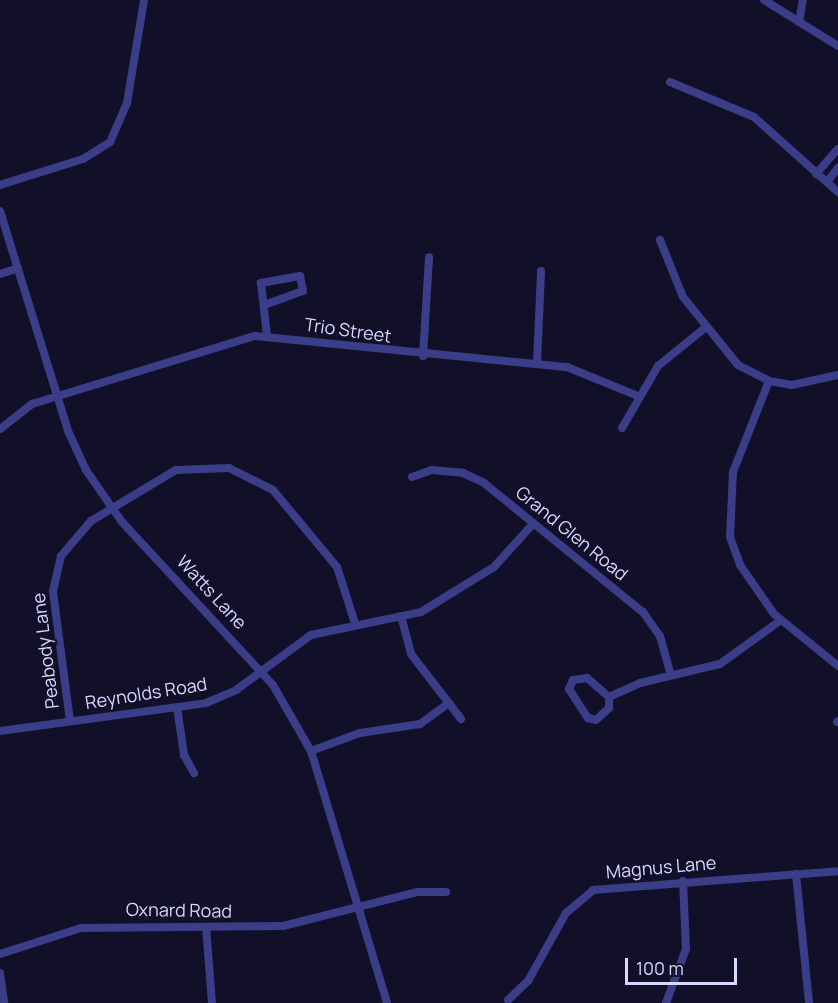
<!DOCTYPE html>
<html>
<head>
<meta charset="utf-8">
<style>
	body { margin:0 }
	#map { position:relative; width:838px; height:1003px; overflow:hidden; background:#121029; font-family:Manrope,sans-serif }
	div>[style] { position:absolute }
	.minor>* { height:8px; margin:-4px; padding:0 4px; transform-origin:4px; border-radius:4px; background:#3b3d88 }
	span { translate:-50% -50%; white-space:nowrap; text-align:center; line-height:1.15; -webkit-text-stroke:4.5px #121029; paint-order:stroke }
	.street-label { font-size:18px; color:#d9d7ff }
	.scale { position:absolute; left:625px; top:958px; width:112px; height:27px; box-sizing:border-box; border:3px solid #d9d7ff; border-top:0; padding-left:8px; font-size:18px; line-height:21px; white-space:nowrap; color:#d9d7ff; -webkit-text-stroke:4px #121029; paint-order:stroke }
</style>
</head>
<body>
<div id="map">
	<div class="minor">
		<div style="left:764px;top:0;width:87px;rotate:31.9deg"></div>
		<div style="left:799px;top:22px;width:22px;rotate:-80deg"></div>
		<div style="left:670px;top:82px;width:91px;rotate:22.6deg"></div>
		<div style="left:754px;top:117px;width:113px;rotate:41.8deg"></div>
		<div style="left:816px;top:174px;width:33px;rotate:-49deg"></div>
		<div style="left:827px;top:182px;width:18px;rotate:-52deg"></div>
		<div style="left:0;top:185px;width:87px;rotate:-17.4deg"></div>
		<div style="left:83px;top:159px;width:32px;rotate:-32deg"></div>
		<div style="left:110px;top:142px;width:43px;rotate:-66.4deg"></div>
		<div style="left:127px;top:103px;width:104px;rotate:-80.6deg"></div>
		<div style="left:0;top:211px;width:230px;rotate:72.8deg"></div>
		<div style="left:68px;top:431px;width:43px;rotate:65.2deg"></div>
		<div style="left:86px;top:470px;width:63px;rotate:55.3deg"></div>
		<div style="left:122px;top:522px;width:222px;rotate:47.2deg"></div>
		<div style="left:273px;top:685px;width:76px;rotate:60.1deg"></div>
		<div style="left:311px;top:751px;width:263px;rotate:73.2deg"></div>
		<div style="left:660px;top:240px;width:61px;rotate:68deg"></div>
		<div style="left:683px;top:297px;width:87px;rotate:51deg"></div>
		<div style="left:738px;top:365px;width:35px;rotate:27deg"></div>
		<div style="left:769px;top:381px;width:23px;rotate:10deg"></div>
		<div style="left:792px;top:385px;width:47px;rotate:-12.3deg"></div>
		<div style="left:0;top:274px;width:19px;rotate:-18deg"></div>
		<div style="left:267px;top:304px;width:38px;rotate:-20deg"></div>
		<div style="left:303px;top:291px;width:15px;rotate:-101deg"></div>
		<div style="left:300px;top:276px;width:40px;rotate:170deg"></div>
		<div style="left:261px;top:283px;width:53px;rotate:83.5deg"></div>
		<div style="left:423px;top:356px;width:99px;rotate:-86.5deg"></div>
		<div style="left:537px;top:364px;width:93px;rotate:-87.5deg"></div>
		<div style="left:769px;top:381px;width:98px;rotate:111.6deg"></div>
		<div style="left:733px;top:472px;width:65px;rotate:92.6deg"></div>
		<div style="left:730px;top:537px;width:30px;rotate:70deg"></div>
		<div style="left:740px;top:565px;width:60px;rotate:55.2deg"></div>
		<div style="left:774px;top:614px;width:82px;rotate:39.1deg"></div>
		<div style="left:622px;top:428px;width:72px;rotate:-59.9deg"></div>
		<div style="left:658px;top:366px;width:62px;rotate:-39.1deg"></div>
		<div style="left:0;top:429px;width:41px;rotate:-38deg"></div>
		<div style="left:32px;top:404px;width:233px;rotate:-17deg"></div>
		<div style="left:255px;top:336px;width:314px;rotate:5.7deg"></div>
		<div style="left:567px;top:367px;width:77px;rotate:22.2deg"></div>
		<div style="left:412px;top:477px;width:20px;rotate:-20deg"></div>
		<div style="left:431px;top:470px;width:32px;rotate:5deg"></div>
		<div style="left:463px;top:473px;width:23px;rotate:25deg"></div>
		<div style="left:484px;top:483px;width:205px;rotate:39.1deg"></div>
		<div style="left:643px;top:612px;width:29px;rotate:55deg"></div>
		<div style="left:660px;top:636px;width:41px;rotate:74.6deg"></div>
		<div style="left:401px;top:616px;width:39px;rotate:75deg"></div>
		<div style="left:411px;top:654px;width:82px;rotate:52.4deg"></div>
		<div style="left:609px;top:697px;width:29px;rotate:-139deg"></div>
		<div style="left:587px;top:678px;width:14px;rotate:172deg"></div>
		<div style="left:573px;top:680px;width:10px;rotate:114deg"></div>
		<div style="left:569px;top:689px;width:35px;rotate:57deg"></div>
		<div style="left:588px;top:718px;width:8px;rotate:14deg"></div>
		<div style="left:596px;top:720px;width:18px;rotate:-43deg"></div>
		<div style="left:609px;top:708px;width:11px;rotate:-90deg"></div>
		<div style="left:609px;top:697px;width:34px;rotate:-24deg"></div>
		<div style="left:640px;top:683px;width:82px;rotate:-13.4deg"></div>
		<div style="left:720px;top:664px;width:75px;rotate:-35.8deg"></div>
		<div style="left:177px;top:707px;width:49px;rotate:81.7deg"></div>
		<div style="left:184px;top:755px;width:21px;rotate:61deg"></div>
		<div style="left:70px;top:721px;width:131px;rotate:-97.5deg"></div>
		<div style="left:53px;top:591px;width:36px;rotate:-77deg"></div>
		<div style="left:61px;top:556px;width:46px;rotate:-49.4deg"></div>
		<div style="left:91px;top:521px;width:99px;rotate:-31deg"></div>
		<div style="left:176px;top:470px;width:53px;rotate:-2.2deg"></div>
		<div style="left:229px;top:468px;width:49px;rotate:26.6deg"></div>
		<div style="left:273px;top:490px;width:100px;rotate:50.3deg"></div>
		<div style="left:337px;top:567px;width:59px;rotate:72.2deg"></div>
		<div style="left:837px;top:722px;width:1px;rotate:-45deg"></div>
		<div style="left:0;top:731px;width:208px;rotate:-7.7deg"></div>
		<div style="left:206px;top:703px;width:33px;rotate:-23deg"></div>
		<div style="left:236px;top:690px;width:93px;rotate:-36.3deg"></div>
		<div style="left:311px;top:635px;width:112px;rotate:-11.8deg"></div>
		<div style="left:421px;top:612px;width:86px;rotate:-31.7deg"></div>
		<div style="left:494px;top:567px;width:57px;rotate:-47.9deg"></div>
		<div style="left:311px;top:751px;width:52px;rotate:-20.2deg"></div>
		<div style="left:360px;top:733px;width:61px;rotate:-8.5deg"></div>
		<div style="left:420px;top:724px;width:36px;rotate:-36deg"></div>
		<div style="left:796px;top:874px;width:130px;rotate:84.2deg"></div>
		<div style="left:206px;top:927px;width:76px;rotate:85.5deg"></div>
		<div style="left:0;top:954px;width:85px;rotate:-17.8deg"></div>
		<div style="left:81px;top:928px;width:202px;rotate:-0.6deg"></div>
		<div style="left:283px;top:926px;width:138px;rotate:-14.2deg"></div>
		<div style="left:417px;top:892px;width:29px"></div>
		<div style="left:0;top:973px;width:30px;rotate:82deg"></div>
		<div style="left:508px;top:1000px;width:28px;rotate:-44deg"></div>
		<div style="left:528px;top:981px;width:78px;rotate:-60.8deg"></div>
		<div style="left:566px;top:913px;width:35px;rotate:-40deg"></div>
		<div style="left:593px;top:890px;width:246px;rotate:-4.4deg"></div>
		<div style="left:666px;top:1003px;width:58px;rotate:-69.7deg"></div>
		<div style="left:686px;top:949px;width:68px;rotate:-92.5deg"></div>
	</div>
	<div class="street-label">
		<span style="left:348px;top:330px;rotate:8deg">Trio Street</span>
		<span style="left:572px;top:533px;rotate:39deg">Grand Glen Road</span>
		<span style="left:212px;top:592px;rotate:47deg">Watts Lane</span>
		<span style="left:45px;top:651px;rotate:-97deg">Peabody Lane</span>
		<span style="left:146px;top:693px;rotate:-9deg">Reynolds Road</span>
		<span style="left:661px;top:867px;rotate:-5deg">Magnus Lane</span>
		<span style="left:179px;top:910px;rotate:1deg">Oxnard Road</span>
	</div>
	<div class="scale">100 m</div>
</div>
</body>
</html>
